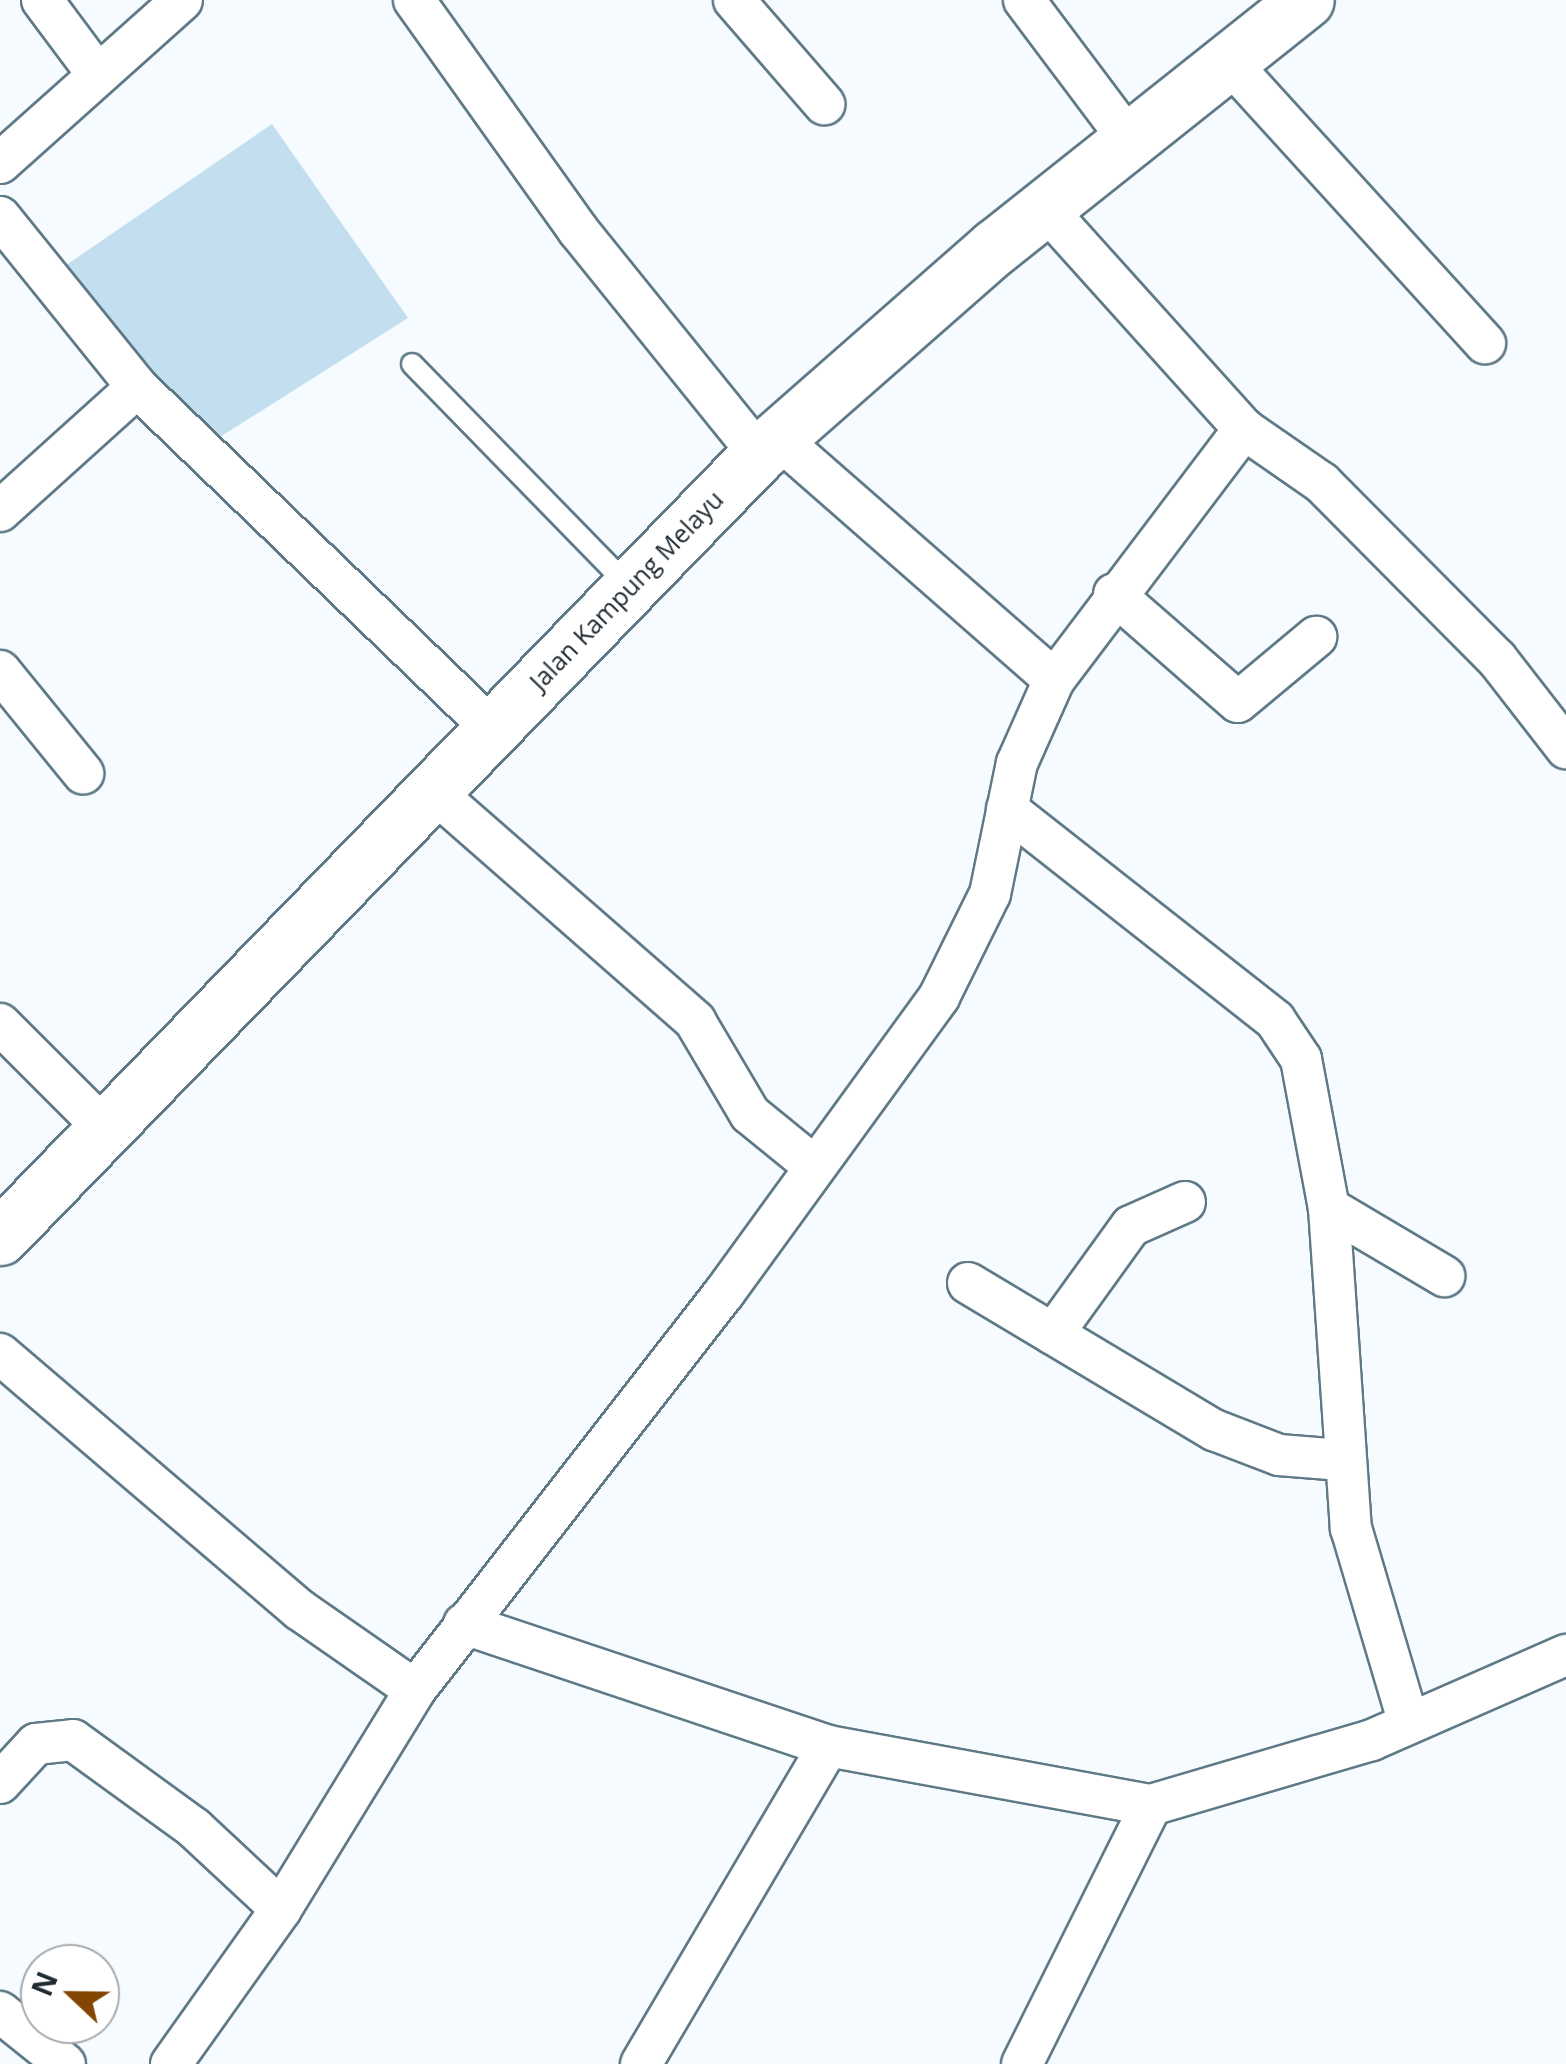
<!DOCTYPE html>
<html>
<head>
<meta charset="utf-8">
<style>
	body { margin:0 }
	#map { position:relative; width:1566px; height:2064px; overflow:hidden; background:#f5fbfe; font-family:"Open Sans",sans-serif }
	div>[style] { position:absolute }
	.building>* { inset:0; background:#c3dfef }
	.roads { filter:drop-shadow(2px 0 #5f7987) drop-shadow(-2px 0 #5f7987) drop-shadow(0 2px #5f7987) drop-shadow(0 -2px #5f7987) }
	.lane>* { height:20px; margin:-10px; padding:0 10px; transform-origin:10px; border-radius:10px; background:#fff }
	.street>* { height:40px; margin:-20px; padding:0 20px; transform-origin:20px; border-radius:20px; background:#fff }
	.secondary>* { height:55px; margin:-27.5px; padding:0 27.5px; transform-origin:27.5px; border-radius:27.5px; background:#fff }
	span { translate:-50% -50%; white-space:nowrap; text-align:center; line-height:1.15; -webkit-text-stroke:9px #fff; paint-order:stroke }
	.street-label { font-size:25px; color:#212b32 }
	.north { position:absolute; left:20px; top:1944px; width:100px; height:100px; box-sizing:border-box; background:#fff; border:2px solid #a6aaad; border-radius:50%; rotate:292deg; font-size:28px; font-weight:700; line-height:40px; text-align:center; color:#212b32 }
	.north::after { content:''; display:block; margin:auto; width:35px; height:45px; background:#834602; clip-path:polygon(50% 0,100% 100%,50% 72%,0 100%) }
</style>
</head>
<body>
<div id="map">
	<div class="building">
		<div style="clip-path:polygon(272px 124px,408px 318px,212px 442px,56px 272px)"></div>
	</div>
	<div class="roads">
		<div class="lane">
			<div style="left:412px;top:364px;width:308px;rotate:45.7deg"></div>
		</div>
		<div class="street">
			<div style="left:42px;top:0;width:89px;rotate:53.3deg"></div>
			<div style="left:414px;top:0;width:282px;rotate:54.5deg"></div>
			<div style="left:578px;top:230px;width:288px;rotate:51.1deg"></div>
			<div style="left:734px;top:0;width:138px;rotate:49.1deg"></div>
			<div style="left:1024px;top:0;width:175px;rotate:53.1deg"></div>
			<div style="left:1230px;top:63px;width:379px;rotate:47.7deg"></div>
			<div style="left:0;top:163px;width:244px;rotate:-41.8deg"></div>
			<div style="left:1045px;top:208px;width:297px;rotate:48deg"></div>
			<div style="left:1244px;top:429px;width:95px;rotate:34.7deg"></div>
			<div style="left:1322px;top:483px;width:248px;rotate:45.2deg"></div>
			<div style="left:1497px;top:659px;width:113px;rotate:52.2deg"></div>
			<div style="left:0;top:217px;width:218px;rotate:51.1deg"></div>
			<div style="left:137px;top:387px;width:493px;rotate:43.9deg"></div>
			<div style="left:778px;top:438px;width:367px;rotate:41.2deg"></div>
			<div style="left:0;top:511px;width:185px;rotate:-42.1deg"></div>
			<div style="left:1114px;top:594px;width:164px;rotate:41.1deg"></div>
			<div style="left:1238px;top:702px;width:102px;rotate:-39.8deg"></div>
			<div style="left:0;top:671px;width:132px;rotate:50.9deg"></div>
			<div style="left:435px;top:793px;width:346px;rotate:41.2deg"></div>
			<div style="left:695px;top:1021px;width:108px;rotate:59.4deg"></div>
			<div style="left:750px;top:1114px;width:84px;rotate:39.2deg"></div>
			<div style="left:1007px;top:809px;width:341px;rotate:38.2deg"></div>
			<div style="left:1275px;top:1020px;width:47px;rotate:56.3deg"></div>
			<div style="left:1301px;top:1059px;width:152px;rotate:79.4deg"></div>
			<div style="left:1329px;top:1208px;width:321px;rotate:86.1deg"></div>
			<div style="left:1351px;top:1528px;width:201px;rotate:73.5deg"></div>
			<div style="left:0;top:1024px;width:151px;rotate:45deg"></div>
			<div style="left:1329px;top:1208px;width:134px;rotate:30.6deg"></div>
			<div style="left:968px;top:1283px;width:287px;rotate:30.9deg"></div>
			<div style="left:1214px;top:1430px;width:70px;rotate:21deg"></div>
			<div style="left:1279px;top:1455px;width:63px;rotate:4.5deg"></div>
			<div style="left:1053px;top:1334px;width:133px;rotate:-54.2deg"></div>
			<div style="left:1131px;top:1226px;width:59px;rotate:-24deg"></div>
			<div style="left:0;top:1354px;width:394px;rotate:40.5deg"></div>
			<div style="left:300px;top:1610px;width:140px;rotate:34.8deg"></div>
			<div style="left:464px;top:1624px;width:384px;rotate:18.5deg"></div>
			<div style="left:828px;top:1746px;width:328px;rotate:10.4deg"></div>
			<div style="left:1151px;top:1805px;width:230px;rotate:-16.4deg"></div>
			<div style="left:1372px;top:1740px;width:212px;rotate:-23.7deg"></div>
			<div style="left:0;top:1783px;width:53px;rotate:-47.3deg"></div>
			<div style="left:36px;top:1744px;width:37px;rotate:-6deg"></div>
			<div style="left:73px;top:1740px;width:150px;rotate:36deg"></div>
			<div style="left:194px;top:1828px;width:119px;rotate:43deg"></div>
			<div style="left:0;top:2012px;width:83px;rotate:38.7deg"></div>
			<div style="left:171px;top:2064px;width:190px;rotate:-54.6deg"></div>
			<div style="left:281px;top:1909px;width:257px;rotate:-58.5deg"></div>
			<div style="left:415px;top:1690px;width:503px;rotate:-52.11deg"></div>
			<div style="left:724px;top:1293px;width:366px;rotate:-54deg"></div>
			<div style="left:939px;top:997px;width:115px;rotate:-63.7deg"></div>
			<div style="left:990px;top:894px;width:134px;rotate:-78.4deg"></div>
			<div style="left:1017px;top:763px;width:91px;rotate:-66deg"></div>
			<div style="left:1054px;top:680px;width:315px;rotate:-52.9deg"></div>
			<div style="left:641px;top:2064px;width:369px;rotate:-59.5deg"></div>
			<div style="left:1022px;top:2064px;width:289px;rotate:-63.5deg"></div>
		</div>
		<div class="secondary">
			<div style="left:0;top:1237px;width:1090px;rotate:-45.89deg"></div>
			<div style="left:759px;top:454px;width:314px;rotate:-41.3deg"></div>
			<div style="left:995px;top:247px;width:397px;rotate:-38.5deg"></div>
		</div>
	</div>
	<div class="street-label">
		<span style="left:626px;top:590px;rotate:-46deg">Jalan Kampung Melayu</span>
	</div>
	<div class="north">N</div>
</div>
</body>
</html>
